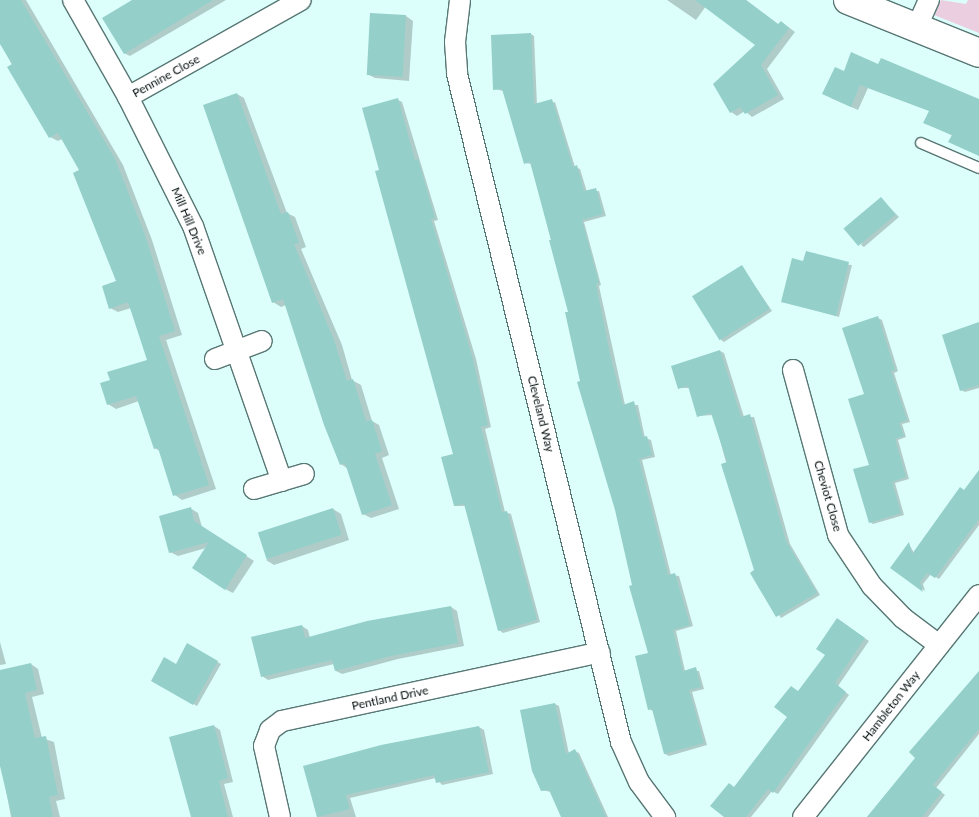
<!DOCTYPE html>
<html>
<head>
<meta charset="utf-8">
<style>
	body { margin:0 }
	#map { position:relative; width:979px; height:817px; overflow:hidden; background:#dcfffc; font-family:Lato,sans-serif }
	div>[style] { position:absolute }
	.green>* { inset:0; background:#ebcee0 }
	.shadow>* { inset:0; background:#0003 }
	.building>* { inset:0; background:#95cfca; transform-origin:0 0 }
	.roads { filter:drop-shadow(1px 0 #587774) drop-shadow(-1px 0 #587774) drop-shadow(0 1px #587774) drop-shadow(0 -1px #587774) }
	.lane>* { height:10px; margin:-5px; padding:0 5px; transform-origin:5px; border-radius:5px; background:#fff }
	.street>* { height:20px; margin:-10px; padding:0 10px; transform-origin:10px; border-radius:10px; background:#fff }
	.secondary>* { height:28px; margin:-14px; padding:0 14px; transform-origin:14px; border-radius:14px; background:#fff }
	span { translate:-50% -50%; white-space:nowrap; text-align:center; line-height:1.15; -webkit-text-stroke:4px #fff; paint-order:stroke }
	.street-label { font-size:12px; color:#040f0f }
</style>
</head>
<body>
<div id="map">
	<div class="green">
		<div style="clip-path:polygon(941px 0,966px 4px,968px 0,979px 0,979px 33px,934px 15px)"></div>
	</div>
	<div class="shadow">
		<div style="clip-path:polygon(0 0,26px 0,123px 165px,152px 240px,182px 335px,166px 340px,216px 489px,182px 500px,175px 495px,161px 452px,155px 448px,139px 401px,116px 409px,108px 404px,112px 381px,148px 360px,131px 308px,118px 312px,110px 308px,117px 282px,81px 171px,62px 139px,58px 141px,50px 137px,0 42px)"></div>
		<div style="clip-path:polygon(135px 0,226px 0,130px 56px,124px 53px)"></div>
		<div style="clip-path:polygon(667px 0,746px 0,779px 25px,781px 22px,787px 26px,795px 32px,767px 69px,784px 99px,752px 117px,745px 111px,737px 116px,731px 112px,757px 45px,706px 6px,696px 20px)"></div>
		<div style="clip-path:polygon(406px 16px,413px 21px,409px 81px,375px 78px,367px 74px)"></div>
		<div style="clip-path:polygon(531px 34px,534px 36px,537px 105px,555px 102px,575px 167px,580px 169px,587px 192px,599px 191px,606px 216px,584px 222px,601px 285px,599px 286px,625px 405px,638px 405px,645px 438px,651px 440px,655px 457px,642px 460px,671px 575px,679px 576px,693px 626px,676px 631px,685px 671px,699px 671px,704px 689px,692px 692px,707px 745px,669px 756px,665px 754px,653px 711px,649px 709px,650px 654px,616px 510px,581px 382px,569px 312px,532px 164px,525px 163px,503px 91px,495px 89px)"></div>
		<div style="clip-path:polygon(879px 66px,979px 100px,979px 156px,953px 136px,932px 126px,930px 111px,868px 88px,858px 110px,831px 98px,844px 72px)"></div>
		<div style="clip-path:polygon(237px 94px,244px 98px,287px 213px,295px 217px,306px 247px,301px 249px,342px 345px,352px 380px,361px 385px,372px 421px,379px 425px,389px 455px,382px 458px,399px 509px,371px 518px,363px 514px,348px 469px,341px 464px,286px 305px,281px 307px,273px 302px)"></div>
		<div style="clip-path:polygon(398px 100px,402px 102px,438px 220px,434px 221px,476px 359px,491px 427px,485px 429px,505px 512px,511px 514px,540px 622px,503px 633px,499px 630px,466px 506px,455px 506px,454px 455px,380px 171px)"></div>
		<div style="clip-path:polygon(881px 199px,899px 217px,864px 247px,861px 245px)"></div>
		<div style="clip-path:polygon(804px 262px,852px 265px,839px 317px,783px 301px)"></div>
		<div style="clip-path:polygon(742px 267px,772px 311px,724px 342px,721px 340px)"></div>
		<div style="clip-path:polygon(878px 318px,882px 320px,898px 371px,894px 373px,910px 422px,902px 424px,906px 437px,898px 440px,909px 479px,895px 483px,904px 515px,873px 524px,870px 522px,871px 465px,865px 395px)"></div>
		<div style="clip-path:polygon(979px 324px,979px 388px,965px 392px,961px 390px)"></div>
		<div style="clip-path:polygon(720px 351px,724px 353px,744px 417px,754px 417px,790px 544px,820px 595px,781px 618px,752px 573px,756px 571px,713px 415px,698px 416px,690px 388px,680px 388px)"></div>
		<div style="clip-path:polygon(979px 472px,979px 525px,939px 579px,931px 574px,923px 584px,925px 591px,892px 568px,909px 544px,914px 553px)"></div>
		<div style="clip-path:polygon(190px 508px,198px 513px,202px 527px,254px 561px,233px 593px,225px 589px,206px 548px,178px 556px,170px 552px)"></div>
		<div style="clip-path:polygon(333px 509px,341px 514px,349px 540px,274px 565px,266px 560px)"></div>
		<div style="clip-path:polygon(451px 607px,457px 611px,464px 646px,398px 659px,342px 674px,336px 671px,334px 664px,268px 680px,262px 676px,302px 626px,308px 630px,310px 638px)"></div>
		<div style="clip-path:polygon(841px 622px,869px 641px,838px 686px,849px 695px,778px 794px,772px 791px,751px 817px,726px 817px,735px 788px,789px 717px,798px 692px,827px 655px)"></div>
		<div style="clip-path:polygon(0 642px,6px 664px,0 665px)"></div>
		<div style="clip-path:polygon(188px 645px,221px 664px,197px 706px,153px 681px,177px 666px)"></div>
		<div style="clip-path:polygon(31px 664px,38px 669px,44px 694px,32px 697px,42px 738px,54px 742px,65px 799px,56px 801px,60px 817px,11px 817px,0 758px,0 671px)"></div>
		<div style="clip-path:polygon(979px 673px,979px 734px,936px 788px,945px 795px,928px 817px,867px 817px,917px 757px,911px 752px)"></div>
		<div style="clip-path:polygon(555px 704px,559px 706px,569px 754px,575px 751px,579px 753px,608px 817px,563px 817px,551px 792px,542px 790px)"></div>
		<div style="clip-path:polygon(214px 726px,220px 730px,233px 782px,224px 784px,233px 817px,192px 817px)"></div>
		<div style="clip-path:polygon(479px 727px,484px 730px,493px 774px,442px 785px,436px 778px,350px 798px,356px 817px,317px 817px,305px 767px)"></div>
	</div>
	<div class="building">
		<div style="clip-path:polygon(0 0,21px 0,115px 159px,145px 235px,175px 331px,159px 336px,209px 485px,173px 496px,158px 448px,154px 449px,136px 396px,107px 405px,100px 383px,110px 380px,107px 372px,147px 360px,128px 302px,109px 309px,102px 286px,116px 281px,73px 173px,79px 170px,58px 133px,49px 138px,7px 67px,12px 64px,0 44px)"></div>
		<div style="clip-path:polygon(132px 0,213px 0,124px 54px,102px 18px)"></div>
		<div style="clip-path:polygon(695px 0,746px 0,778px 24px,781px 21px,789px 28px,761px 65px,778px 95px,745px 114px,740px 107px,730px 113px,713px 84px,755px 45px)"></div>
		<div style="left:370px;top:13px;width:36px;height:62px;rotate:3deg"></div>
		<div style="clip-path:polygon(531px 33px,534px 104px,552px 99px,573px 167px,577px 165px,584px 191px,596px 188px,603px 214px,582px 220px,599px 283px,596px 284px,610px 354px,623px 405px,634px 401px,643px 437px,647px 436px,652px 455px,639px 459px,668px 575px,675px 573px,690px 625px,673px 630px,683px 671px,696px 667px,701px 687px,689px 690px,704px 743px,664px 754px,652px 709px,648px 710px,635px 656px,648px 653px,629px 586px,632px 585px,615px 510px,577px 382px,580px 381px,565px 312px,568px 312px,549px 240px,551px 240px,530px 162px,524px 164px,502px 89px,493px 90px,491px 35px)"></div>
		<div style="clip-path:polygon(851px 52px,878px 64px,881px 58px,979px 99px,979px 156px,948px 142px,952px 135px,923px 123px,929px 111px,860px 85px,851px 107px,822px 94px,835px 67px,844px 71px)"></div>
		<div style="clip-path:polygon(237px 93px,281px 214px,288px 212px,299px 243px,294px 244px,334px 340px,347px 381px,353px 379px,366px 421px,372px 420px,382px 451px,375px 454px,392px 505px,362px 515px,345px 463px,340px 465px,324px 425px,283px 299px,272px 303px,203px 105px)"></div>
		<div style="clip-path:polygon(398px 98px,415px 160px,418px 159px,435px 218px,431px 219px,472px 356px,488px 425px,481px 427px,502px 512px,507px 511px,537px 620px,498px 631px,464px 504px,454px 506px,441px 457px,453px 454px,375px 171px,379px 170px,362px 108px)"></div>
		<div style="left:881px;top:197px;width:23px;height:49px;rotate:50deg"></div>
		<div style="clip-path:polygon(806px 251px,849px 262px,836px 316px,781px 302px,792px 258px,803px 261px)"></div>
		<div style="left:742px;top:265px;width:52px;height:59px;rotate:58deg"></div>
		<div style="clip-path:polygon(878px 316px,895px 370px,891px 371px,907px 420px,899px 423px,904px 436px,895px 439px,906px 477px,892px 482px,901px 513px,869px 523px,853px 469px,869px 465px,848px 399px,864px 394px,842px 328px)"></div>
		<div style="clip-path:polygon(979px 322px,979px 385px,960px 391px,942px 335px)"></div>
		<div style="clip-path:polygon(720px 350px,741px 417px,750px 414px,786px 541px,817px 593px,776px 617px,750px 573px,754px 570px,721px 464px,727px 462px,711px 413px,697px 417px,688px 386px,678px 389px,671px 366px)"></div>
		<div style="clip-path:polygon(979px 470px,979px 519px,935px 578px,927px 573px,920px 582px,923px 592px,890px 568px,909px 542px,912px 554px,960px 487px,964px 490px)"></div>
		<div style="clip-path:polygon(191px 507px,194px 521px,247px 555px,225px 590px,192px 568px,209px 542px,169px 553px,159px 516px)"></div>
		<div style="left:333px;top:508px;width:28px;height:79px;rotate:72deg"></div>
		<div style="clip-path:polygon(451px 606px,458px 643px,391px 656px,335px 671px,332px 660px,261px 677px,251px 637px,302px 625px,305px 638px,367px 621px)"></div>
		<div style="clip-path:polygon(837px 618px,865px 638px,835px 683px,846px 692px,773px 793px,768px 789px,746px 817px,724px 817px,710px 806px,729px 783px,734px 787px,787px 717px,774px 707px,791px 686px,798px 691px,825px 655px,816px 649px)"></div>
		<div style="clip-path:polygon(187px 643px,218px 661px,193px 705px,151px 681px,164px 657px,176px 664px)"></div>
		<div style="clip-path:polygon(31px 663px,37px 690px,25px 693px,35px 738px,46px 736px,58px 795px,49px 797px,53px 817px,12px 817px,0 766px,0 670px)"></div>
		<div style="clip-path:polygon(979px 671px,979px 729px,933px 785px,942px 792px,922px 817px,867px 817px,915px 758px,909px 752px)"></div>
		<div style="clip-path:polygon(555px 703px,566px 754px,575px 749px,606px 817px,561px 817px,549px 790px,541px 791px,532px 771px,520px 710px)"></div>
		<div style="clip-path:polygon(214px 725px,228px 778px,219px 781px,228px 817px,191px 817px,169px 737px)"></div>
		<div style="clip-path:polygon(479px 726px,489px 772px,436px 783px,434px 775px,346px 795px,350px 809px,317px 817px,303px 766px,381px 745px)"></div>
	</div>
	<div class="roads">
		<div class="lane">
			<div style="left:921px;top:143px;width:63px;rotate:23.3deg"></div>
		</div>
		<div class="street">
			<div style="left:73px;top:0;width:112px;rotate:60.4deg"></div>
			<div style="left:128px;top:97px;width:144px;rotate:63.3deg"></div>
			<div style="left:193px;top:226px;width:270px;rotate:70.8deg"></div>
			<div style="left:460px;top:0;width:42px;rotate:96.8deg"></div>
			<div style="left:455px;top:42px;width:32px;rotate:86deg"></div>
			<div style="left:457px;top:74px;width:688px;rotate:76.21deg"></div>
			<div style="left:621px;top:742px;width:44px;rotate:65.8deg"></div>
			<div style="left:639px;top:782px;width:44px;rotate:53.4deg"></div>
			<div style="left:916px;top:29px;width:32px;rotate:-66deg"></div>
			<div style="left:128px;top:97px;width:198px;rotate:-29.3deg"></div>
			<div style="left:215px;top:359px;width:50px;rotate:-21deg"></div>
			<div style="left:793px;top:370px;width:171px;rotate:74.7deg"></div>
			<div style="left:838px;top:535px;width:61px;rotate:56.3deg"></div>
			<div style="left:872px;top:586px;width:45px;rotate:45.9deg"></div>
			<div style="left:903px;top:618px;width:45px;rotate:36.9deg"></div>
			<div style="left:254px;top:489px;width:52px;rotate:-16.7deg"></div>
			<div style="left:280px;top:817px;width:73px;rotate:-102.7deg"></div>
			<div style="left:264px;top:746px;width:17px;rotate:-69deg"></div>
			<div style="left:270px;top:730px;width:15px;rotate:-37deg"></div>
			<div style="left:282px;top:721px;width:325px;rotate:-12.2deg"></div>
			<div style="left:803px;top:817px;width:283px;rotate:-51.6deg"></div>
		</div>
		<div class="secondary">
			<div style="left:848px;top:0;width:141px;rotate:22deg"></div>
		</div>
	</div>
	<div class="street-label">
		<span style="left:166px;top:76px;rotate:-29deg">Pennine Close</span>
		<span style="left:189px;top:221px;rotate:67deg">Mill Hill Drive</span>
		<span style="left:541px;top:414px;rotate:76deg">Cleveland Way</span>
		<span style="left:828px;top:496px;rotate:74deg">Cheviot Close</span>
		<span style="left:390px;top:698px;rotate:-12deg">Pentland Drive</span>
		<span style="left:891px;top:706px;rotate:-52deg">Hambleton Way</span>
	</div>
</div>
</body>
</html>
